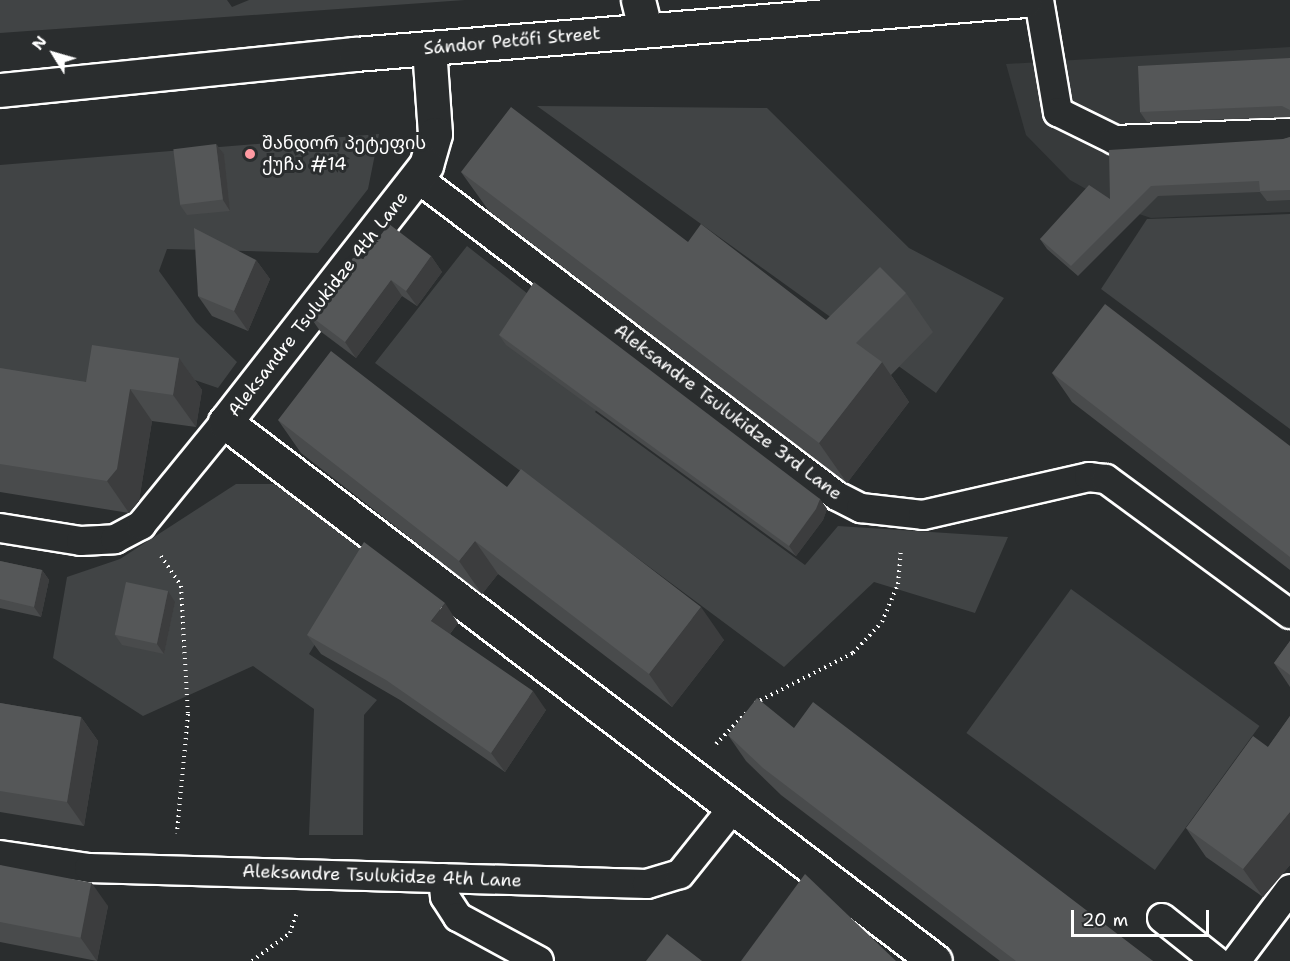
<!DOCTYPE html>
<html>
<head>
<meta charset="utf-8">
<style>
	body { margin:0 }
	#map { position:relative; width:1290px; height:961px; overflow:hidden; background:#2a2d2e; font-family:"Shantell Sans","Noto Sans Georgian",sans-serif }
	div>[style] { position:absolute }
	.built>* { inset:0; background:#373a3b }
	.green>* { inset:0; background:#414445; transform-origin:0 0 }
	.path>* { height:4px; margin-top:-2px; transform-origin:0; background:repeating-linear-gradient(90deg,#fff 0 1.5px,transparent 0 6px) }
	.roads { filter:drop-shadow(2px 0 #fff) drop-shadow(-2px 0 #fff) drop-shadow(0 2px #fff) drop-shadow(0 -2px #fff) }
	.lane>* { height:28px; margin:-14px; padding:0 14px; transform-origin:14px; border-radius:14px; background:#2a2d2e }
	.street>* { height:33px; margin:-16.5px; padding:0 16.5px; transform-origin:16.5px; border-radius:16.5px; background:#2a2d2e }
	.secondary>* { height:33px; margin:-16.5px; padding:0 16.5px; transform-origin:16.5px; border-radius:16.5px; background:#2a2d2e }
	.wall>* { inset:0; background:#494b4c }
	.shaded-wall>* { inset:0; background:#3c3d3e }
	.building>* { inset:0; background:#555758; transform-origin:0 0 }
	.dots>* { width:16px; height:16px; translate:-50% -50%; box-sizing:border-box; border:3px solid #2a2d2e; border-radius:50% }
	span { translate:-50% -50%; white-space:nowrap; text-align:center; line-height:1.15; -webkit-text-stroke:6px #2a2d2e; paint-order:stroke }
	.street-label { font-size:18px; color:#fff }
	.poi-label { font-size:18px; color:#fff }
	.left { translate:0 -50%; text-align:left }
	.north { position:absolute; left:24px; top:24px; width:60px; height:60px; -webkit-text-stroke:4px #2a2d2e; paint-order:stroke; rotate:307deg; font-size:16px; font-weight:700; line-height:24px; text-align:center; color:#fff }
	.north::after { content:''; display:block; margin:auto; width:21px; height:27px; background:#fff; clip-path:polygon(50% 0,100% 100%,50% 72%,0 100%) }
	.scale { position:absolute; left:1071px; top:910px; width:138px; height:27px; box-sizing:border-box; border:3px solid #fff; border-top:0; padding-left:8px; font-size:18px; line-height:21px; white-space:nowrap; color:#fff; -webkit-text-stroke:4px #2a2d2e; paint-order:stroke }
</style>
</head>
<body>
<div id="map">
	<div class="built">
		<div style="clip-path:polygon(1290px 47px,1290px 212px,1151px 218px,1118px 207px,1070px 180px,1026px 135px,1006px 64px)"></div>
	</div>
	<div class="green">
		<div style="clip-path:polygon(0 0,227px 0,232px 7px,249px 0,465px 0,0 33px)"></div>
		<div style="clip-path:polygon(537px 106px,767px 108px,909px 248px,1004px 298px,936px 393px)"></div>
		<div style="clip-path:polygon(379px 134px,368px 189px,318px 253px,167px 249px,159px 271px,196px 322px,237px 362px,218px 388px,113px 352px,94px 393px,0 379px,0 165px)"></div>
		<div style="clip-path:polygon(1290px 214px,1290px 429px,1101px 289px,1147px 219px)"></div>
		<div style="clip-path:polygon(467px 246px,626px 371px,595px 412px,805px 565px,838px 526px,1008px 537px,975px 613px,874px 582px,784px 667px,375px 363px)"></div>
		<div style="clip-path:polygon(236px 484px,274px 484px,372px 552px,309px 654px,377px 700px,364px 715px,363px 835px,309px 835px,314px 709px,253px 666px,143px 716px,53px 658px,67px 577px,120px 559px)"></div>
		<div style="left:1071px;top:589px;width:233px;height:178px;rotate:36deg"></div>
	</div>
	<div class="path">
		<div style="left:161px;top:556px;width:36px;rotate:56deg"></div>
		<div style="left:181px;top:586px;width:128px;rotate:86.9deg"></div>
		<div style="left:188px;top:714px;width:120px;rotate:95.3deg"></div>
		<div style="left:755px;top:703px;width:110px;rotate:-27deg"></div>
		<div style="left:853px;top:653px;width:42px;rotate:-46.9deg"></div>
		<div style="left:882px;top:622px;width:41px;rotate:-67.2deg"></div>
		<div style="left:898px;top:584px;width:33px;rotate:-85deg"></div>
		<div style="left:716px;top:744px;width:43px;rotate:-45.9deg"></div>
		<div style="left:252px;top:961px;width:47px;rotate:-36.4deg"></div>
		<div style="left:290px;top:933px;width:23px;rotate:-72deg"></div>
	</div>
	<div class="roads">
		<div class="lane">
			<div style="left:1039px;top:0;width:114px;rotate:80.4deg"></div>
			<div style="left:1058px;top:112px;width:64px;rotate:26.2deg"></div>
			<div style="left:1115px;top:140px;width:175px;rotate:-2.3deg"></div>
			<div style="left:416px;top:177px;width:528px;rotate:37.15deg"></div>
			<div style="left:837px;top:496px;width:27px;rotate:27deg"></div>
			<div style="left:861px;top:508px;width:62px;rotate:6.4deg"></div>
			<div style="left:923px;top:515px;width:170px;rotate:-12.9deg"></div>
			<div style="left:1089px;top:477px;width:17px;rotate:7deg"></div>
			<div style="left:1106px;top:479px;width:228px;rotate:36.3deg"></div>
			<div style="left:0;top:528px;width:82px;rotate:9.1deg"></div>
			<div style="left:81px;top:541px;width:34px;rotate:-3deg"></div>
			<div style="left:115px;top:539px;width:30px;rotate:-28deg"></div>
			<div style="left:141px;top:525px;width:133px;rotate:-50.8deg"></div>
			<div style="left:0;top:855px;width:90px;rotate:8.3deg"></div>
			<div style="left:89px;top:868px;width:558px;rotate:1.64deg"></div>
			<div style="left:647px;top:884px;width:34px;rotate:-17deg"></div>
			<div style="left:680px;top:874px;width:83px;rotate:-51.3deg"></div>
			<div style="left:443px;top:878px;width:19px;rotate:84deg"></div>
			<div style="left:445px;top:897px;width:24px;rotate:57deg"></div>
			<div style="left:458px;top:917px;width:92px;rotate:28.5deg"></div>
			<div style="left:1162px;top:918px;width:69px;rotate:38.5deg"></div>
			<div style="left:1236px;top:961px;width:90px;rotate:-53.1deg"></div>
		</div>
		<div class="street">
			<div style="left:638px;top:0;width:30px;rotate:76deg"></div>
			<div style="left:429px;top:48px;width:86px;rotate:86deg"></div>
			<div style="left:435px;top:134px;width:32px;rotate:106deg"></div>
			<div style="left:426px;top:165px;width:326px;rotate:128deg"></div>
			<div style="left:225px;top:422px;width:891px;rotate:37.2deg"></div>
		</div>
		<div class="secondary">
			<div style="left:0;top:90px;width:357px;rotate:-5.8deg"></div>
			<div style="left:355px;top:54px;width:672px;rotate:-4.61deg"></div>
		</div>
	</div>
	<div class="wall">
		<div style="clip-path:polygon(1290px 58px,1290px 117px,1147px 122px,1140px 112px)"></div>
		<div style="clip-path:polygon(1290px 137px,1290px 200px,1267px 201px,1260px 192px,1158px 196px,1078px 276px,1047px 249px,1040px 239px,1110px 199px)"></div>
		<div style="clip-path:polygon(216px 144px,224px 154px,230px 211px,187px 215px,180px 205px)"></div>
		<div style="clip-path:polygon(461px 172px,688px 242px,826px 320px,906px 293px,933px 332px,891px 375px,909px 402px,847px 483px,489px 211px)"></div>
		<div style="clip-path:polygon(431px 256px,442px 272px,417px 306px,402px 296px,356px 358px,320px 331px,309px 315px,363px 259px)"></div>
		<div style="clip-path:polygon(256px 260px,270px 279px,248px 331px,212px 316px,198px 296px)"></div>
		<div style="clip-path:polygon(499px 335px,820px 499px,827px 509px,823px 520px,796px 556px,506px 345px)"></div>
		<div style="clip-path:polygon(179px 358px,202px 390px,196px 427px,152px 421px,139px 501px,129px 513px,0 492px,0 368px,86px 382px)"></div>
		<div style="clip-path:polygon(1052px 373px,1290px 446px,1290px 570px,1072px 402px)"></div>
		<div style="clip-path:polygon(278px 420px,507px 487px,724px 640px,672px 707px,498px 574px,482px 594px,301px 453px)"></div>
		<div style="clip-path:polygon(0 561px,42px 570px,49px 580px,41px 617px,0 608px)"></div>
		<div style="clip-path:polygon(175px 602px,164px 654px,122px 645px,115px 635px)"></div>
		<div style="clip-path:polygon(458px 623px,450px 634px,546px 710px,505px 772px,400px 700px,321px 654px,307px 635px)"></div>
		<div style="clip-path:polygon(1290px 641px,1290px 687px,1274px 663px)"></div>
		<div style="clip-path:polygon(0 703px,81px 717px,98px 741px,84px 826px,0 812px)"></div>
		<div style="clip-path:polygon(1290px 716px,1290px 865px,1263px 897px,1206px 857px,1186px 828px,1268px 747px)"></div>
		<div style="clip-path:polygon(794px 728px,1153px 961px,1000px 961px,781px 795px,746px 761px,728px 735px)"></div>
		<div style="clip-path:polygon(0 865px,108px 906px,97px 961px,0 942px)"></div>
	</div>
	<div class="shaded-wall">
		<div style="clip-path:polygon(216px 144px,224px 154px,230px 211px,223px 200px)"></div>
		<div style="clip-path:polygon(431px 256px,442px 272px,417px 306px,406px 291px)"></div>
		<div style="clip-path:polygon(256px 260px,270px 279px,248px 331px,234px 311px)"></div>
		<div style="clip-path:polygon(391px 280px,402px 296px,356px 358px,345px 342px)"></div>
		<div style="clip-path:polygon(179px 358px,202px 390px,196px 427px,173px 395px)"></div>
		<div style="clip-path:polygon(882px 362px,909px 402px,847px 483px,819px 443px)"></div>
		<div style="clip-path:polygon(130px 389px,152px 421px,139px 501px,129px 513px,107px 481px)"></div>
		<div style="clip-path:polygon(820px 499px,827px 509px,823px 520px,796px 556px,789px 546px)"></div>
		<div style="clip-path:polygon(475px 541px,498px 574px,482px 594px,459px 561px)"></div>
		<div style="clip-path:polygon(42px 570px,49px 580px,41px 617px,34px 607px)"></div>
		<div style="clip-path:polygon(168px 591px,175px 602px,164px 654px,157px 644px)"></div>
		<div style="clip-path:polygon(445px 603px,458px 623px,445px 640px,431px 621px)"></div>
		<div style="clip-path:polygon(701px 607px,724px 640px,672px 707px,649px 674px)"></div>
		<div style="clip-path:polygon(533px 691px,546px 710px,505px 772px,491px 753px)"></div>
		<div style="clip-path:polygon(81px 717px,98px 741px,84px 826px,67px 802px)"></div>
		<div style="clip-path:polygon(1290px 812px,1290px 865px,1263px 897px,1243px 869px)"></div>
		<div style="clip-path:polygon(91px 882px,108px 906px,97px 961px,80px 937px)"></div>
	</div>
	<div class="building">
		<div style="clip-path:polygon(1290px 58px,1290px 110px,1282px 106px,1140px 112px,1138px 66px)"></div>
		<div style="clip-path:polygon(511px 107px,688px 242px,701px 224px,826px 320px,880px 267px,906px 293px,856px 343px,882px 362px,819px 443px,461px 172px)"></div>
		<div style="clip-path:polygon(1290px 137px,1290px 190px,1260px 191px,1259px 181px,1151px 186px,1071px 266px,1040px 239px,1089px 185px,1110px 199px,1109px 150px,1283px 139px)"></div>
		<div style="left:216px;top:144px;width:56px;height:43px;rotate:83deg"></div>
		<div style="clip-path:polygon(389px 224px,431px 256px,406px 291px,391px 280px,345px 342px,309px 315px,356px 254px,363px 259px)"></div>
		<div style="clip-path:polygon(194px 228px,256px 260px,234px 311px,198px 296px)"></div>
		<div style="clip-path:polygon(534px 282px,820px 499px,816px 509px,789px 546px,499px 335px)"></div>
		<div style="clip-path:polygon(1105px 304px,1290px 446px,1290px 557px,1052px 373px)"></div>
		<div style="clip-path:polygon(92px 345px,179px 358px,173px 395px,130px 389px,117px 469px,107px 481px,0 464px,0 368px,86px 382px)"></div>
		<div style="clip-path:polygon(331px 351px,507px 487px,521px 469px,701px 607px,649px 674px,475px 541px,459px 561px,278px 420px)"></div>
		<div style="clip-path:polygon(364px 542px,445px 603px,431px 621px,533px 691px,491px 753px,386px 680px,307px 635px)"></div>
		<div style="clip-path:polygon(0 561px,42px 570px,34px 607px,0 599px)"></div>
		<div style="left:126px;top:582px;width:43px;height:54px;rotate:12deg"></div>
		<div style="clip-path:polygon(1290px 641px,1290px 675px,1274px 663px)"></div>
		<div style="clip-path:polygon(757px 698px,794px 728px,813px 702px,1153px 961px,1016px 961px,763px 768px,728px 735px)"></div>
		<div style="clip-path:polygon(0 703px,81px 717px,67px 802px,0 791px)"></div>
		<div style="clip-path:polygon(1290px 716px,1290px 812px,1243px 869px,1186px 828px,1253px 736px,1268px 747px)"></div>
		<div style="left:0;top:865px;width:93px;height:56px;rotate:11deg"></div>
		<div style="clip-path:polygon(805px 874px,896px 961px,741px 961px)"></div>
		<div style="clip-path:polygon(667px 934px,702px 961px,646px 961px)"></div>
	</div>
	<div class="dots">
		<div style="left:250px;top:154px;background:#ff9aa2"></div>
	</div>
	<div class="street-label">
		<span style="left:512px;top:41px;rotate:-5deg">Sándor Petőfi Street</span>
		<span style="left:318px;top:304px;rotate:-52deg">Aleksandre Tsulukidze 4th Lane</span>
		<span style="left:728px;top:412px;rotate:37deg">Aleksandre Tsulukidze 3rd Lane</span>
		<span style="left:382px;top:876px;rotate:2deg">Aleksandre Tsulukidze 4th Lane</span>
	</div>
	<div class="poi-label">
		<span class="left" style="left:262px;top:154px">შანდორ პეტეფის<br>ქუჩა #14</span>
	</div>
	<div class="north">N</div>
	<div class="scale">20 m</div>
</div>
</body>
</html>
